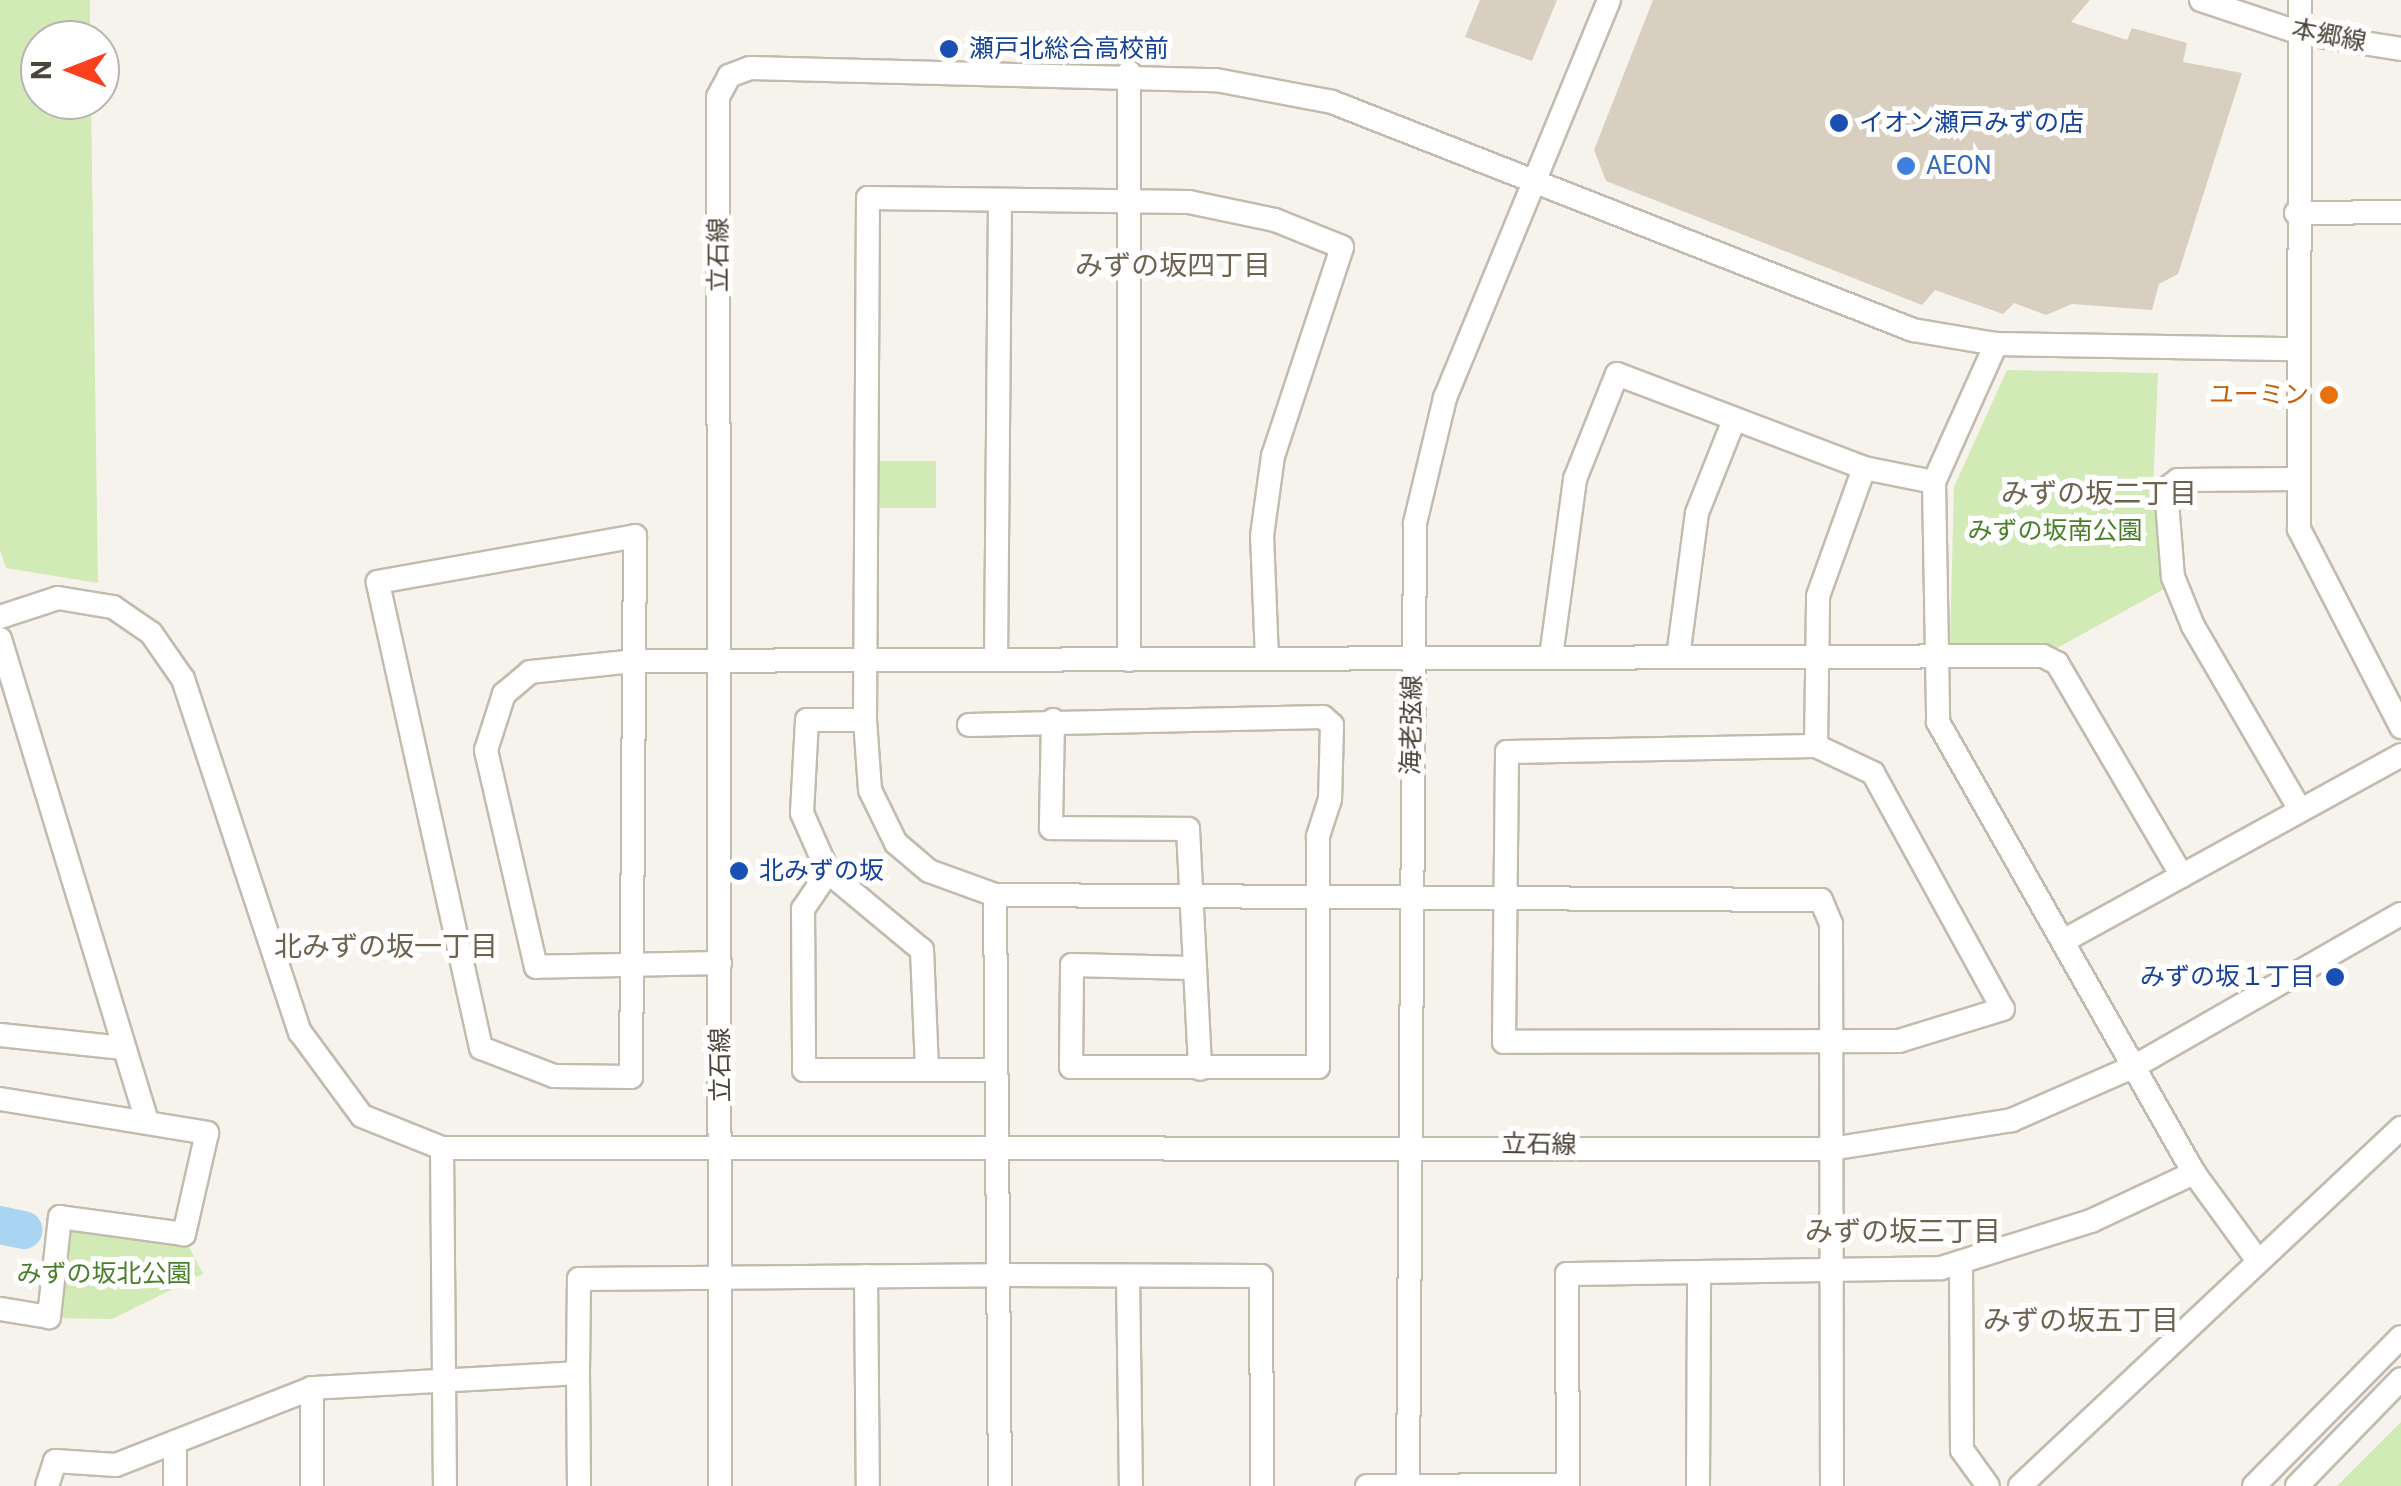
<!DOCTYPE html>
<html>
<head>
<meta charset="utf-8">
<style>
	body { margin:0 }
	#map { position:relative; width:2401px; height:1486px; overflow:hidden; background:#f6f3ec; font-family:Roboto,"Noto Sans JP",sans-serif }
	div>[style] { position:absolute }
	.green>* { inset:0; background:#d2eab5; transform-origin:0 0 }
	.river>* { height:38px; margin:-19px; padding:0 19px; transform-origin:19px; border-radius:19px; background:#a9d4f2 }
	.building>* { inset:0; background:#d8cfc1 }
	.roads { filter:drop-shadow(2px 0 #c2bbae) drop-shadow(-2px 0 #c2bbae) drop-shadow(0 2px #c2bbae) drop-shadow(0 -2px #c2bbae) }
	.minor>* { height:22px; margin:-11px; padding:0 11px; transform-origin:11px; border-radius:11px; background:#fff }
	.dots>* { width:28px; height:28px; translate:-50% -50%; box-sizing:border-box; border:5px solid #fff; border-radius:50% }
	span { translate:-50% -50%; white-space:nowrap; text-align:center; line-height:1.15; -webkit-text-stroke:10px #fff; paint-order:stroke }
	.street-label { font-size:25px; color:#4b4439 }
	.transit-label { font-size:25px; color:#164399 }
	.left { translate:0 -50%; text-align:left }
	.right { translate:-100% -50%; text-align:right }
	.shop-label { font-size:25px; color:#366cbe }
	.food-label { font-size:25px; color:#c56008 }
	.park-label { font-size:25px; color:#4a7f2a }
	.neighbourhood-label { font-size:28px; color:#6e6250 }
	.north { position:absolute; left:20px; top:20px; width:100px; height:100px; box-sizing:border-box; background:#fff; border:2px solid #b7b4b0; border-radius:50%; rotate:270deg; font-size:28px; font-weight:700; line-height:40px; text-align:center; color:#4b4439 }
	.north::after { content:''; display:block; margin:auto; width:35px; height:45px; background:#fc3f1d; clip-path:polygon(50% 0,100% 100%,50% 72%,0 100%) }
</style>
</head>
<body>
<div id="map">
	<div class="green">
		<div style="clip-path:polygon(0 0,90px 0,90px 40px,40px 40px,40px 100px,91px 100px,98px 583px,6px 568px,0 550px)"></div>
		<div style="clip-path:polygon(2007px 370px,2158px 373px,2153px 487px,2168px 587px,2057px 648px,1950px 645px,1954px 487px)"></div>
		<div style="left:880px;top:461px;width:56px;height:47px"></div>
		<div style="clip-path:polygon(65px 1223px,185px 1239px,203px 1274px,112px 1319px,54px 1318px)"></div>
		<div style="clip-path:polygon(2401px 1422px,2401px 1486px,2337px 1486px)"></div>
	</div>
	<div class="river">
		<div style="left:0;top:1225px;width:24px;rotate:12deg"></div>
	</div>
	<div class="building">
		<div style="clip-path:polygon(1480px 0,1557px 0,1532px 61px,1465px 37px)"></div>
		<div style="clip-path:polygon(1653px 0,2090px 0,2071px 22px,2127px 40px,2132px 28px,2187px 43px,2183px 62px,2242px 73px,2178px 274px,2159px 284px,2152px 310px,2072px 304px,2046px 315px,2014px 303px,2003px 314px,1935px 290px,1922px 305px,1606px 181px,1594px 150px)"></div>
	</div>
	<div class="roads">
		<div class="minor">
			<div style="left:2201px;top:0;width:104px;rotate:18.4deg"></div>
			<div style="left:2300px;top:33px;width:102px;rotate:9deg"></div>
			<div style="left:2300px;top:0;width:529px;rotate:90.11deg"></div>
			<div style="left:2299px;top:529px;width:223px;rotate:62.7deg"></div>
			<div style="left:2296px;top:213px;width:105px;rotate:-0.5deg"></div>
			<div style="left:1996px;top:344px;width:151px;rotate:114.2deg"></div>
			<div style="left:1934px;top:482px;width:240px;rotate:89deg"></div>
			<div style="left:1938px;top:722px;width:519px;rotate:60.42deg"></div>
			<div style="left:2194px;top:1173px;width:105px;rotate:53.9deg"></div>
			<div style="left:2295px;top:479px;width:117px;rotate:179.5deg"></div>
			<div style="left:2178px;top:480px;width:15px;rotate:143deg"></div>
			<div style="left:2166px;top:489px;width:88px;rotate:85.5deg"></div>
			<div style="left:2173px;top:577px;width:53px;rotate:67.8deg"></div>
			<div style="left:2193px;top:626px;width:213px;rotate:59.8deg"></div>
			<div style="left:635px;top:536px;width:541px;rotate:90.42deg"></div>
			<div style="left:631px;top:1077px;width:77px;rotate:-179.3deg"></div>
			<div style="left:554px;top:1076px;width:78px;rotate:-159deg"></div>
			<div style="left:481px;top:1048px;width:477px;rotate:-102.5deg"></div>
			<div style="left:378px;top:582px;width:261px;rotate:-10.1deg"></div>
			<div style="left:0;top:617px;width:61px;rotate:-18.1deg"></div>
			<div style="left:58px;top:598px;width:56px;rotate:9.3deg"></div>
			<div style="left:113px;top:607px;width:46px;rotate:34.4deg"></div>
			<div style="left:151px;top:633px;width:56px;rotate:55.2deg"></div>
			<div style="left:183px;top:679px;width:372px;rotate:71.7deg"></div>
			<div style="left:300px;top:1032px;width:104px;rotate:53.6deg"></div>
			<div style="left:362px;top:1116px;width:86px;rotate:21.8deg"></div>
			<div style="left:442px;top:1148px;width:1389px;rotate:0.04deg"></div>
			<div style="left:1831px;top:1149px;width:183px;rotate:-9.1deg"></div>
			<div style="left:2012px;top:1120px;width:137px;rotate:-23.7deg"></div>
			<div style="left:2137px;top:1065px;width:304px;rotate:-29.8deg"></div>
			<div style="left:0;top:639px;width:501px;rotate:73.05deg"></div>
			<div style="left:1551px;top:657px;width:180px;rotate:-82.3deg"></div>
			<div style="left:1575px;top:479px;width:113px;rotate:-68.2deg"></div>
			<div style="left:1617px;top:374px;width:264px;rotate:20.8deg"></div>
			<div style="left:1864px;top:468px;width:71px;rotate:11.3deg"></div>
			<div style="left:1678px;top:657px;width:145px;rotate:-82.5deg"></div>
			<div style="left:1697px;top:513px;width:100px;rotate:-68.3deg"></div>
			<div style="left:1267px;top:659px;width:123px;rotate:-92.3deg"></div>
			<div style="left:1262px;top:536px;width:81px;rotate:-82.2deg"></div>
			<div style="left:1273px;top:456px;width:220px;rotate:-71.7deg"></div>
			<div style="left:1342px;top:247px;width:72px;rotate:-158.1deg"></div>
			<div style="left:1275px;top:220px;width:88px;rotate:-168.2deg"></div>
			<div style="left:1189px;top:202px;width:321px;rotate:-179.3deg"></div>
			<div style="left:868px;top:198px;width:522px;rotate:90.33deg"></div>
			<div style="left:865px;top:720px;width:70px;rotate:85.9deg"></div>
			<div style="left:870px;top:790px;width:59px;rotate:63.9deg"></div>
			<div style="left:896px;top:843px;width:43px;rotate:40.3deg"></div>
			<div style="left:929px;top:871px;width:70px;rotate:20deg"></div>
			<div style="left:995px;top:895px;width:826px;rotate:0.35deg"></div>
			<div style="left:1821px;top:900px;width:26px;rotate:67deg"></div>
			<div style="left:1831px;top:924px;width:562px;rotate:89.9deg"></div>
			<div style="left:996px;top:660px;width:459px;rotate:-89.5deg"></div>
			<div style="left:1129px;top:660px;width:588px;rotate:-90deg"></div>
			<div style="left:865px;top:720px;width:58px;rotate:180deg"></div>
			<div style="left:807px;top:720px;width:93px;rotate:93.1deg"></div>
			<div style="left:802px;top:813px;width:64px;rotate:66.2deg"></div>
			<div style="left:828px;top:872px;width:122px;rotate:39.7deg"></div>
			<div style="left:922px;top:950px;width:118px;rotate:87.6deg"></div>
			<div style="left:1053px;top:720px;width:108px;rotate:91.1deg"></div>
			<div style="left:1051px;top:828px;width:137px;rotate:0.4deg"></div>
			<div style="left:1188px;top:829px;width:240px;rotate:87.1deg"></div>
			<div style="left:969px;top:725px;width:354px;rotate:-1.3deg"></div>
			<div style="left:1323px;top:717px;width:12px;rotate:42deg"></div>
			<div style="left:1332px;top:725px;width:74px;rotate:91.5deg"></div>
			<div style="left:1330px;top:799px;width:40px;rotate:108deg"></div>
			<div style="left:1318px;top:837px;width:230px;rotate:90deg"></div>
			<div style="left:1318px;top:1067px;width:247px;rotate:180deg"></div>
			<div style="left:1071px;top:1067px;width:102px;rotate:-89.4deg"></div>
			<div style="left:1072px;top:965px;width:118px;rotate:1.5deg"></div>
			<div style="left:1816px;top:746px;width:63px;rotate:25.3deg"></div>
			<div style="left:1873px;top:773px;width:269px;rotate:61.2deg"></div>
			<div style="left:2003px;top:1009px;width:109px;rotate:162.9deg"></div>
			<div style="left:1899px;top:1041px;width:395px;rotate:179.9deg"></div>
			<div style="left:1504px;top:1042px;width:290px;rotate:-89.4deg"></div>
			<div style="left:1507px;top:752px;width:309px;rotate:-1.1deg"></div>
			<div style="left:1816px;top:746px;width:150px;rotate:-89.2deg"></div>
			<div style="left:1818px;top:596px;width:136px;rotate:-70.2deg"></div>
			<div style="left:828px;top:872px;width:45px;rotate:124deg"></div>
			<div style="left:803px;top:909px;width:161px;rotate:89.6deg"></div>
			<div style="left:804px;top:1070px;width:192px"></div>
			<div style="left:995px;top:895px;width:591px;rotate:89.52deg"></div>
			<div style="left:2065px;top:940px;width:384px;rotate:-28.8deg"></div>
			<div style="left:720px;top:963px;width:184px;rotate:178.8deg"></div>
			<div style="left:536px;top:967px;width:223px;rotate:-103deg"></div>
			<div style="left:486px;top:750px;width:59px;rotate:-72.2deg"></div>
			<div style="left:504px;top:694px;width:34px;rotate:-40deg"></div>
			<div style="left:530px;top:672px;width:105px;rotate:-6deg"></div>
			<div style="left:634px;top:661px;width:1409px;rotate:-0.2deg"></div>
			<div style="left:2043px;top:656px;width:16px;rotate:27deg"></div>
			<div style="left:2057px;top:663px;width:247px;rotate:59.6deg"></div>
			<div style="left:0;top:1035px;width:124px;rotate:6deg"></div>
			<div style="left:0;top:1099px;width:210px;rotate:9.3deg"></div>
			<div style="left:207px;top:1133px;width:104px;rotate:102.8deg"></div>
			<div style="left:184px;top:1234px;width:125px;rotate:-172.2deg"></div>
			<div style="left:60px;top:1217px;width:101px;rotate:96.3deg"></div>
			<div style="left:49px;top:1317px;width:50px;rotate:-170.7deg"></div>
			<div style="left:442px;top:1148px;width:338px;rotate:89.5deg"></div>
			<div style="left:1961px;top:1263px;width:187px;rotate:89.7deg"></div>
			<div style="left:1962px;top:1450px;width:44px;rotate:54.2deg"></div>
			<div style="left:866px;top:1276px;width:210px;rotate:89.5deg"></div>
			<div style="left:1128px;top:1276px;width:210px;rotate:89.2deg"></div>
			<div style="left:578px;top:1373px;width:113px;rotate:89.5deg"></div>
			<div style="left:312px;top:1388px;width:98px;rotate:90deg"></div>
			<div style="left:47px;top:1486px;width:26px;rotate:-72deg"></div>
			<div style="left:55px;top:1461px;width:61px;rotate:3.8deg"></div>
			<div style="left:116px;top:1465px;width:211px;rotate:-21.4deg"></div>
			<div style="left:312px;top:1388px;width:266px;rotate:-3.2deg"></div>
			<div style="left:578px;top:1373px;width:94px;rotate:-89.4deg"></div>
			<div style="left:579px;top:1279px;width:419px;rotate:-0.5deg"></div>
			<div style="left:998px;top:1275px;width:263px;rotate:0.2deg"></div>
			<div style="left:1261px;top:1276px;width:210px;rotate:89.7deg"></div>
			<div style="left:175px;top:1486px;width:44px;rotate:-90deg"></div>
			<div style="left:720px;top:1486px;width:1389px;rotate:-90.08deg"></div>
			<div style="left:718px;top:97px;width:24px;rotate:-62deg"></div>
			<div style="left:729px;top:76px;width:22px;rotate:-21deg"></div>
			<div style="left:750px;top:68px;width:466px;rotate:1.5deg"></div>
			<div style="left:1216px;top:80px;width:118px;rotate:10.7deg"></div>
			<div style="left:1332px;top:102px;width:624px;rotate:21.43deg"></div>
			<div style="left:1913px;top:330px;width:84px;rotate:9.6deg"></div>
			<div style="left:1996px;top:344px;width:300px;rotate:1deg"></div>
			<div style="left:1367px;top:1486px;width:201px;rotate:-0.3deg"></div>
			<div style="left:1408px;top:1486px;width:963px;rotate:-89.58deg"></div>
			<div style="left:1415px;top:523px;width:129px;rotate:-76.5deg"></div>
			<div style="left:1445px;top:398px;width:430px;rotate:-67.6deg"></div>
			<div style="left:1568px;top:1486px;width:212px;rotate:-90.3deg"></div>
			<div style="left:1567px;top:1274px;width:374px;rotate:-0.9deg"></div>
			<div style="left:1941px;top:1268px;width:157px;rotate:-17.4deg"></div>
			<div style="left:2091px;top:1221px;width:114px;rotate:-25deg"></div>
			<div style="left:1698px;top:1486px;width:209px;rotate:-89.7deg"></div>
			<div style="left:2020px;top:1486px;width:523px;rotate:-43.22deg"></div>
			<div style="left:2254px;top:1486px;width:209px;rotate:-45.4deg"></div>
			<div style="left:2297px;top:1486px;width:149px;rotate:-45.8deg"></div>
		</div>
	</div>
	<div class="dots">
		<div style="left:949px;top:49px;background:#1a4fb4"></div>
		<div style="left:1839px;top:123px;background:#1a4fb4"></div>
		<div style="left:1906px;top:166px;background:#3f7fe0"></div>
		<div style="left:2329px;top:395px;background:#e8710a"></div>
		<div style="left:739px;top:871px;background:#1a4fb4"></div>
		<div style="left:2335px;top:977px;background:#1a4fb4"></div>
	</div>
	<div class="street-label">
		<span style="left:2329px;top:36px;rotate:11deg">本郷線</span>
		<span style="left:719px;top:255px;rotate:-90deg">立石線</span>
		<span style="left:1412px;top:725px;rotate:-89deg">海老弦線</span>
		<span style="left:721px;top:1065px;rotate:-91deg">立石線</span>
		<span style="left:1539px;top:1145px;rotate:1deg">立石線</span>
	</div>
	<div class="transit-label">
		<span class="left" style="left:969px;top:49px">瀬戸北総合高校前</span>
		<span class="left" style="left:1859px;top:123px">イオン瀬戸みずの店</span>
		<span class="left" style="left:759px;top:871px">北みずの坂</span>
		<span class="right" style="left:2315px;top:977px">みずの坂１丁目</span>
	</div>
	<div class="shop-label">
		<span class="left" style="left:1926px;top:166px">AEON</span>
	</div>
	<div class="food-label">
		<span class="right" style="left:2309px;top:395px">ユーミン</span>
	</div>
	<div class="park-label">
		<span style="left:2055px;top:531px">みずの坂南公園</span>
		<span style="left:104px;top:1274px">みずの坂北公園</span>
	</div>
	<div class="neighbourhood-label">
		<span style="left:1173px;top:266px">みずの坂四丁目</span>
		<span style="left:2099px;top:494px">みずの坂二丁目</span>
		<span style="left:386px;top:947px">北みずの坂一丁目</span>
		<span style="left:1903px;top:1232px">みずの坂三丁目</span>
		<span style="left:2081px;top:1321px">みずの坂五丁目</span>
	</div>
	<div class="north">N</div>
</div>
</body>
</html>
